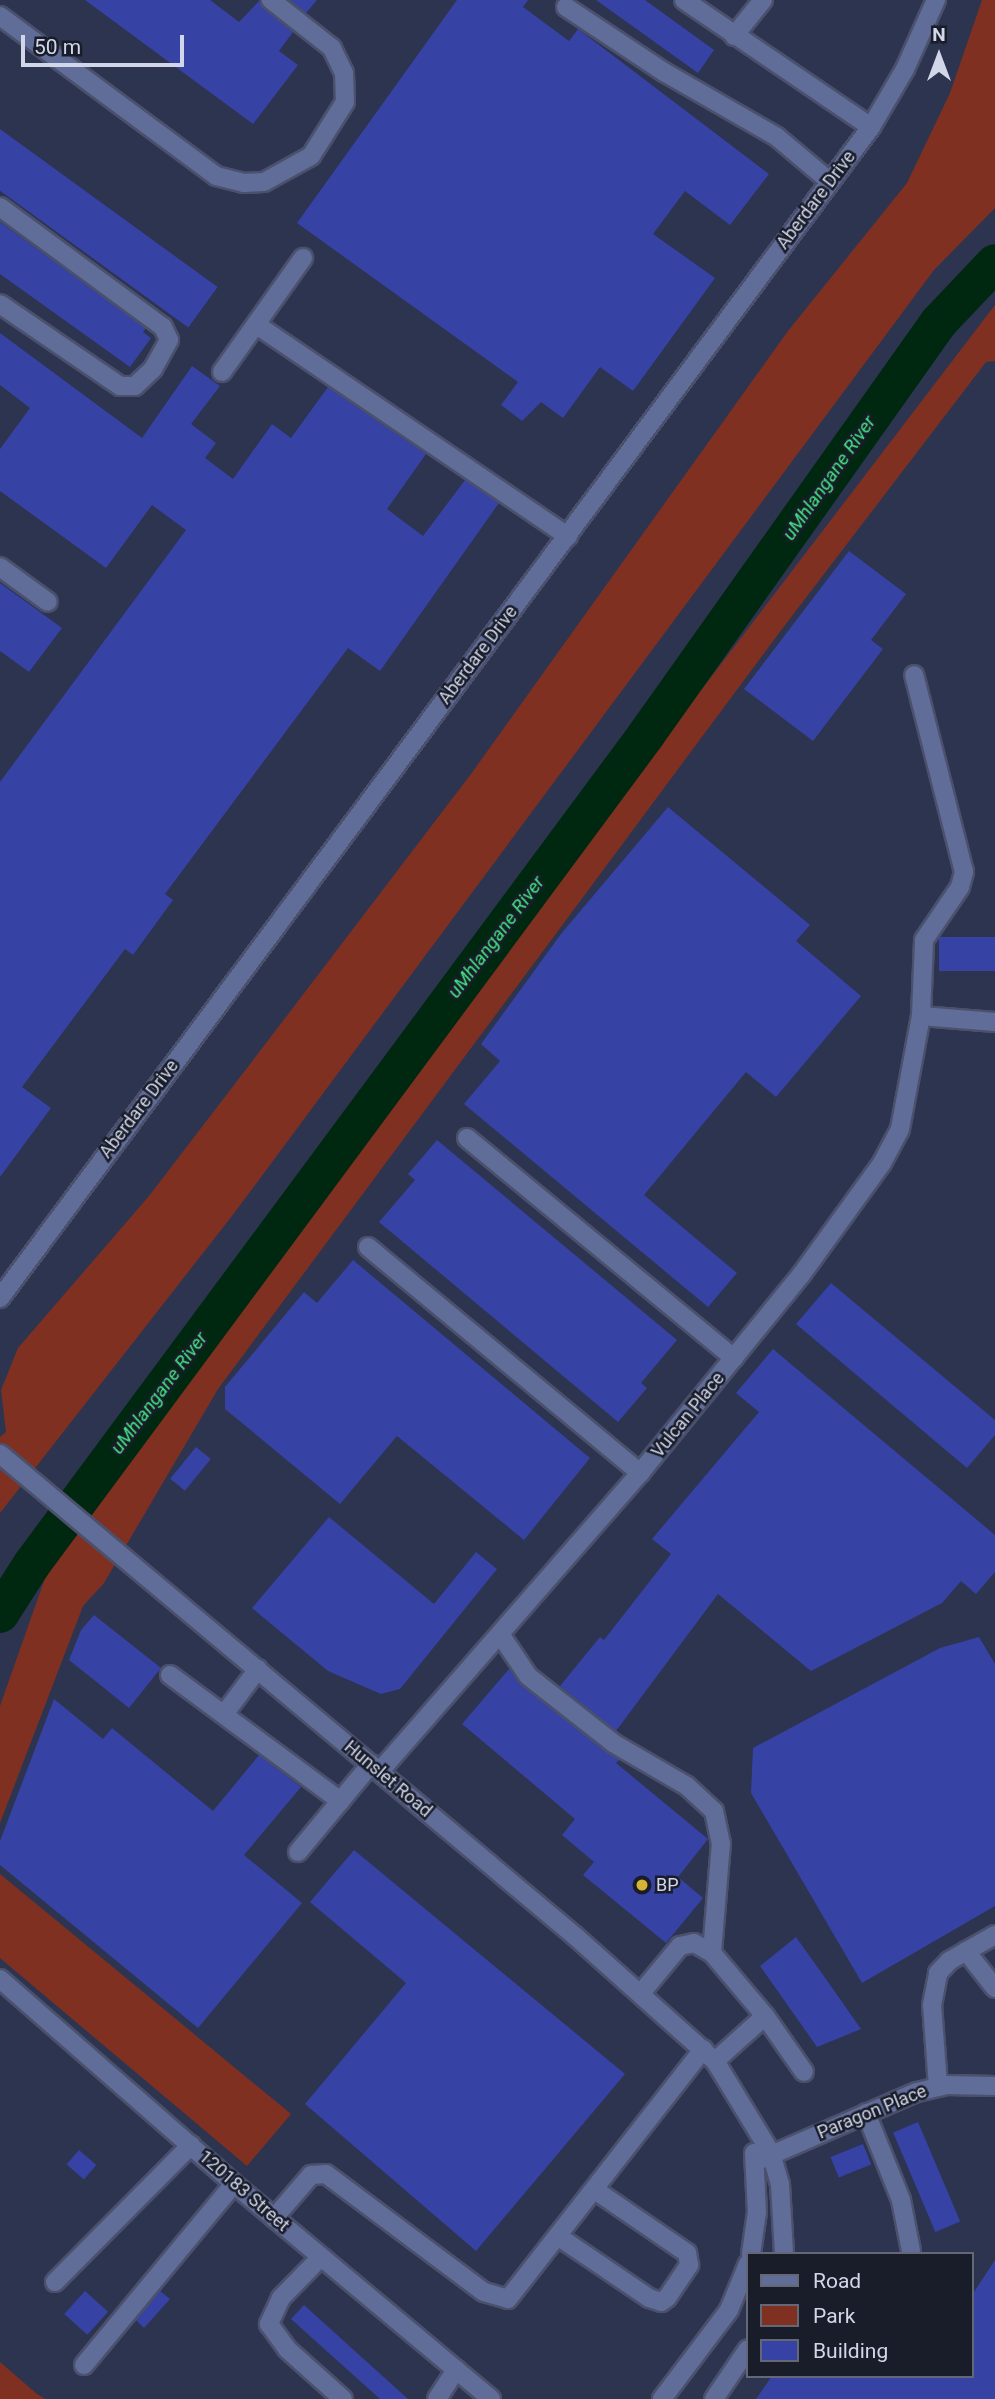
<!DOCTYPE html>
<html>
<head>
<meta charset="utf-8">
<style>
	body { margin:0 }
	#map { position:relative; width:995px; height:2399px; overflow:hidden; background:#2d3450; font-family:Roboto,sans-serif }
	div>[style] { position:absolute }
	.green>* { inset:0; background:#803021 }
	.river>* { height:38px; margin:-19px; padding:0 19px; transform-origin:19px; border-radius:19px; background:#002810 }
	.building>* { inset:0; background:#3642a4; transform-origin:0 0 }
	.roads { filter:drop-shadow(2px 0 #4b516c) drop-shadow(-2px 0 #4b516c) drop-shadow(0 2px #4b516c) drop-shadow(0 -2px #4b516c) }
	.minor>* { height:18px; margin:-9px; padding:0 9px; transform-origin:9px; border-radius:9px; background:#616d99 }
	.dots>* { width:19px; height:19px; translate:-50% -50%; box-sizing:border-box; border:4px solid #191c29; border-radius:50% }
	span { translate:-50% -50%; white-space:nowrap; text-align:center; line-height:1.15; -webkit-text-stroke:5px #191c29; paint-order:stroke }
	.street-label { font-size:18px; color:#d1d7e9 }
	.poi-label { font-size:18px; color:#d1d7e9 }
	.left { translate:0 -50%; text-align:left }
	.water-label { font-size:19px; color:#44e384; font-style:italic }
	.legend { position:absolute; left:746px; top:2252px; width:228px; height:126px; box-sizing:border-box; background:#191c29; border:2px solid #636776; margin:0; padding:9px 12px; list-style:none; font-size:21px; color:#d1d7e9 }
	.legend li { display:flex; align-items:center; gap:14px; height:35px }
	.legend b { width:35px; border:2px solid #636776 }
	.north { position:absolute; left:904px; top:21px; width:70px; height:70px; -webkit-text-stroke:5px #191c29; paint-order:stroke; rotate:0deg; font-size:19px; font-weight:700; line-height:28px; text-align:center; color:#d1d7e9 }
	.north::after { content:''; display:block; margin:auto; width:24px; height:32px; background:#d1d7e9; clip-path:polygon(50% 0,100% 100%,50% 72%,0 100%) }
	.scale { position:absolute; left:21px; top:35px; width:163px; height:32px; box-sizing:border-box; border:4px solid #d1d7e9; border-top:0; padding-left:9px; font-size:21px; line-height:24px; white-space:nowrap; color:#d1d7e9; -webkit-text-stroke:5px #191c29; paint-order:stroke }
</style>
</head>
<body>
<div id="map">
	<div class="green">
		<div style="clip-path:polygon(982px 0,995px 0,995px 208px,934px 270px,235px 1212px,0 1513px,0 1437px,6px 1432px,1px 1390px,18px 1348px,149px 1196px,289px 1013px,471px 774px,788px 331px,907px 183px,950px 93px)"></div>
		<div style="clip-path:polygon(995px 305px,995px 361px,986px 362px,782px 629px,218px 1389px,104px 1583px,83px 1606px,0 1823px,0 1706px,50px 1564px,237px 1317px,460px 1006px)"></div>
		<div style="clip-path:polygon(0 1874px,291px 2114px,247px 2166px,0 1958px)"></div>
		<div style="clip-path:polygon(0 2362px,37px 2394px,45px 2399px,0 2399px)"></div>
	</div>
	<div class="river">
		<div style="left:0;top:1614px;width:59px;rotate:-57.4deg"></div>
		<div style="left:32px;top:1564px;width:1032px;rotate:-53.47deg"></div>
		<div style="left:646px;top:735px;width:506px;rotate:-54.65deg"></div>
		<div style="left:939px;top:322px;width:81px;rotate:-46.5deg"></div>
	</div>
	<div class="building">
		<div style="clip-path:polygon(85px 0,210px 0,239px 22px,260px 0,264px 9px,293px 32px,279px 51px,298px 65px,253px 124px)"></div>
		<div style="clip-path:polygon(289px 0,317px 0,306px 13px)"></div>
		<div style="clip-path:polygon(457px 0,528px 0,523px 7px,569px 41px,578px 29px,769px 174px,730px 225px,685px 191px,653px 234px,715px 278px,633px 391px,600px 367px,563px 418px,541px 402px,522px 421px,501px 405px,518px 382px,297px 223px)"></div>
		<div style="clip-path:polygon(596px 0,645px 0,714px 50px,698px 73px)"></div>
		<div style="left:0;top:129px;width:269px;height:50px;rotate:36deg"></div>
		<div style="clip-path:polygon(0 222px,146px 328px,143px 332px,151px 338px,130px 367px,0 274px)"></div>
		<div style="clip-path:polygon(0 333px,142px 438px,192px 366px,220px 386px,191px 424px,216px 443px,205px 458px,233px 479px,272px 424px,291px 438px,328px 387px,426px 454px,387px 509px,423px 536px,465px 480px,499px 503px,380px 671px,348px 648px,165px 894px,173px 900px,133px 955px,125px 949px,22px 1087px,51px 1108px,0 1177px,0 782px,186px 530px,152px 505px,106px 568px,0 491px,0 449px,30px 408px,0 385px)"></div>
		<div style="clip-path:polygon(849px 551px,906px 594px,871px 640px,883px 649px,813px 741px,744px 689px)"></div>
		<div style="clip-path:polygon(0 583px,62px 628px,29px 672px,0 651px)"></div>
		<div style="clip-path:polygon(668px 807px,810px 925px,796px 941px,861px 996px,776px 1097px,746px 1072px,644px 1195px,737px 1273px,708px 1307px,464px 1104px,500px 1061px,481px 1044px,561px 934px)"></div>
		<div style="left:995px;top:937px;width:34px;height:56px;rotate:90deg"></div>
		<div style="clip-path:polygon(437px 1140px,677px 1340px,641px 1383px,647px 1388px,618px 1422px,379px 1222px,415px 1180px,408px 1174px)"></div>
		<div style="clip-path:polygon(353px 1260px,590px 1458px,524px 1540px,397px 1436px,340px 1504px,225px 1409px,225px 1387px,304px 1292px,317px 1303px)"></div>
		<div style="clip-path:polygon(831px 1283px,995px 1420px,995px 1435px,967px 1468px,796px 1324px)"></div>
		<div style="clip-path:polygon(773px 1349px,995px 1535px,995px 1572px,976px 1594px,961px 1581px,942px 1603px,811px 1671px,718px 1594px,616px 1731px,560px 1686px,600px 1637px,604px 1640px,671px 1554px,652px 1539px,759px 1412px,736px 1393px)"></div>
		<div style="left:196px;top:1447px;width:19px;height:41px;rotate:39deg"></div>
		<div style="clip-path:polygon(329px 1517px,434px 1604px,476px 1552px,497px 1569px,400px 1689px,381px 1694px,328px 1671px,252px 1608px)"></div>
		<div style="clip-path:polygon(94px 1615px,161px 1668px,129px 1708px,69px 1660px,81px 1630px)"></div>
		<div style="clip-path:polygon(979px 1637px,995px 1664px,995px 1906px,862px 1983px,751px 1793px,753px 1748px,940px 1648px)"></div>
		<div style="clip-path:polygon(509px 1669px,521px 1685px,619px 1760px,616px 1763px,708px 1839px,678px 1877px,703px 1898px,666px 1943px,583px 1875px,594px 1862px,562px 1835px,575px 1819px,462px 1724px)"></div>
		<div style="clip-path:polygon(54px 1699px,103px 1739px,112px 1728px,213px 1811px,259px 1755px,301px 1787px,244px 1855px,302px 1903px,198px 2028px,0 1865px,0 1841px)"></div>
		<div style="clip-path:polygon(354px 1850px,625px 2074px,476px 2251px,305px 2104px,406px 1983px,310px 1902px)"></div>
		<div style="clip-path:polygon(796px 1937px,833px 1989px,861px 2029px,817px 2047px,760px 1966px)"></div>
		<div style="left:918px;top:2122px;width:108px;height:27px;rotate:67deg"></div>
		<div style="left:863px;top:2144px;width:22px;height:35px;rotate:68deg"></div>
		<div style="left:79px;top:2150px;width:23px;height:19px;rotate:41deg"></div>
		<div style="clip-path:polygon(995px 2260px,995px 2399px,756px 2399px,772px 2376px,972px 2376px,972px 2295px)"></div>
		<div style="left:85px;top:2291px;width:31px;height:31px;rotate:42deg"></div>
		<div style="clip-path:polygon(160px 2291px,170px 2299px,144px 2328px,136px 2320px)"></div>
		<div style="clip-path:polygon(304px 2305px,408px 2399px,380px 2399px,291px 2319px)"></div>
	</div>
	<div class="roads">
		<div class="minor">
			<div style="left:684px;top:0;width:226px;rotate:34.2deg"></div>
			<div style="left:566px;top:7px;width:118px;rotate:33.6deg"></div>
			<div style="left:664px;top:72px;width:130px;rotate:29.9deg"></div>
			<div style="left:777px;top:137px;width:68px;rotate:40.2deg"></div>
			<div style="left:0;top:16px;width:269px;rotate:36.5deg"></div>
			<div style="left:216px;top:176px;width:29px;rotate:14deg"></div>
			<div style="left:244px;top:183px;width:20px;rotate:-3deg"></div>
			<div style="left:264px;top:182px;width:54px;rotate:-29deg"></div>
			<div style="left:311px;top:156px;width:64px;rotate:-57.8deg"></div>
			<div style="left:345px;top:102px;width:29px;rotate:-92deg"></div>
			<div style="left:344px;top:73px;width:28px;rotate:-116deg"></div>
			<div style="left:332px;top:48px;width:78px;rotate:-141.8deg"></div>
			<div style="left:734px;top:36px;width:46px;rotate:-51.1deg"></div>
			<div style="left:0;top:207px;width:202px;rotate:36.4deg"></div>
			<div style="left:163px;top:327px;width:14px;rotate:65deg"></div>
			<div style="left:169px;top:340px;width:33px;rotate:119deg"></div>
			<div style="left:153px;top:369px;width:25px;rotate:137deg"></div>
			<div style="left:135px;top:386px;width:15px;rotate:180deg"></div>
			<div style="left:120px;top:386px;width:145px;rotate:-145.7deg"></div>
			<div style="left:257px;top:325px;width:376px;rotate:34.2deg"></div>
			<div style="left:222px;top:372px;width:140px;rotate:-54.6deg"></div>
			<div style="left:0;top:567px;width:59px;rotate:36.1deg"></div>
			<div style="left:921px;top:1016px;width:74px;rotate:4.6deg"></div>
			<div style="left:467px;top:1138px;width:346px;rotate:39.5deg"></div>
			<div style="left:368px;top:1247px;width:354px;rotate:39.7deg"></div>
			<div style="left:0;top:1298px;width:1459px;rotate:-53.36deg"></div>
			<div style="left:871px;top:127px;width:67px;rotate:-59.6deg"></div>
			<div style="left:905px;top:69px;width:76px;rotate:-65.8deg"></div>
			<div style="left:0;top:1454px;width:750px;rotate:39.97deg"></div>
			<div style="left:575px;top:1936px;width:188px;rotate:41.8deg"></div>
			<div style="left:715px;top:2061px;width:108px;rotate:58.7deg"></div>
			<div style="left:771px;top:2153px;width:32px;rotate:74deg"></div>
			<div style="left:780px;top:2184px;width:70px;rotate:86.7deg"></div>
			<div style="left:500px;top:1634px;width:50px;rotate:56.3deg"></div>
			<div style="left:528px;top:1676px;width:108px;rotate:38.2deg"></div>
			<div style="left:613px;top:1743px;width:86px;rotate:30.2deg"></div>
			<div style="left:687px;top:1786px;width:37px;rotate:43deg"></div>
			<div style="left:714px;top:1811px;width:33px;rotate:78deg"></div>
			<div style="left:721px;top:1843px;width:110px;rotate:94.7deg"></div>
			<div style="left:712px;top:1953px;width:82px;rotate:49.9deg"></div>
			<div style="left:765px;top:2016px;width:67px;rotate:138deg"></div>
			<div style="left:170px;top:1675px;width:212px;rotate:36.5deg"></div>
			<div style="left:225px;top:1713px;width:55px;rotate:-53.1deg"></div>
			<div style="left:380px;top:1771px;width:395px;rotate:-48.9deg"></div>
			<div style="left:640px;top:1473px;width:255px;rotate:-50.9deg"></div>
			<div style="left:801px;top:1275px;width:138px;rotate:-54.1deg"></div>
			<div style="left:882px;top:1163px;width:38px;rotate:-62deg"></div>
			<div style="left:900px;top:1129px;width:115px;rotate:-79.5deg"></div>
			<div style="left:921px;top:1016px;width:76px;rotate:-87.7deg"></div>
			<div style="left:924px;top:940px;width:64px;rotate:-55.8deg"></div>
			<div style="left:960px;top:887px;width:16px;rotate:-75deg"></div>
			<div style="left:964px;top:872px;width:203px;rotate:-104.2deg"></div>
			<div style="left:298px;top:1852px;width:114px;rotate:-50.3deg"></div>
			<div style="left:966px;top:1951px;width:47px;rotate:51.9deg"></div>
			<div style="left:0;top:1979px;width:311px;rotate:41.2deg"></div>
			<div style="left:234px;top:2184px;width:335px;rotate:39.9deg"></div>
			<div style="left:641px;top:1993px;width:61px;rotate:-50.3deg"></div>
			<div style="left:680px;top:1946px;width:14px;rotate:-12deg"></div>
			<div style="left:694px;top:1943px;width:21px;rotate:29deg"></div>
			<div style="left:765px;top:2016px;width:68px;rotate:55.1deg"></div>
			<div style="left:938px;top:2086px;width:81px;rotate:-94.2deg"></div>
			<div style="left:932px;top:2005px;width:33px;rotate:-79deg"></div>
			<div style="left:938px;top:1973px;width:16px;rotate:-47deg"></div>
			<div style="left:949px;top:1961px;width:53px;rotate:-29.5deg"></div>
			<div style="left:866px;top:2113px;width:94px;rotate:68.1deg"></div>
			<div style="left:901px;top:2200px;width:52px;rotate:78.9deg"></div>
			<div style="left:755px;top:2162px;width:176px;rotate:-23.4deg"></div>
			<div style="left:917px;top:2092px;width:31px;rotate:-13deg"></div>
			<div style="left:947px;top:2085px;width:48px;rotate:1.2deg"></div>
			<div style="left:274px;top:2218px;width:57px;rotate:-49.3deg"></div>
			<div style="left:311px;top:2175px;width:15px;rotate:-4deg"></div>
			<div style="left:326px;top:2174px;width:197px;rotate:36.8deg"></div>
			<div style="left:484px;top:2292px;width:25px;rotate:16deg"></div>
			<div style="left:508px;top:2299px;width:317px;rotate:-52deg"></div>
			<div style="left:559px;top:2237px;width:109px;rotate:34.1deg"></div>
			<div style="left:649px;top:2298px;width:13px;rotate:18deg"></div>
			<div style="left:661px;top:2302px;width:7px;rotate:-34deg"></div>
			<div style="left:667px;top:2298px;width:40px;rotate:-56deg"></div>
			<div style="left:689px;top:2265px;width:12px;rotate:-99deg"></div>
			<div style="left:687px;top:2253px;width:112px;rotate:-145.6deg"></div>
			<div style="left:751px;top:2254px;width:42px;rotate:-81.9deg"></div>
			<div style="left:757px;top:2212px;width:59px;rotate:-92.9deg"></div>
			<div style="left:320px;top:2258px;width:56px;rotate:134.3deg"></div>
			<div style="left:281px;top:2298px;width:29px;rotate:115deg"></div>
			<div style="left:269px;top:2324px;width:31px;rotate:54deg"></div>
			<div style="left:287px;top:2349px;width:75px;rotate:41.8deg"></div>
			<div style="left:55px;top:2282px;width:193px;rotate:-45.2deg"></div>
			<div style="left:84px;top:2365px;width:235px;rotate:-50.4deg"></div>
			<div style="left:437px;top:2399px;width:35px;rotate:-57deg"></div>
			<div style="left:662px;top:2399px;width:111px;rotate:-53deg"></div>
			<div style="left:729px;top:2310px;width:50px;rotate:-67.6deg"></div>
			<div style="left:714px;top:2399px;width:60px;rotate:-55.8deg"></div>
		</div>
	</div>
	<div class="dots">
		<div style="left:642px;top:1885px;background:#d8b434"></div>
	</div>
	<div class="street-label">
		<span style="left:816px;top:200px;rotate:-53deg">Aberdare Drive</span>
		<span style="left:478px;top:655px;rotate:-53deg">Aberdare Drive</span>
		<span style="left:139px;top:1109px;rotate:-53deg">Aberdare Drive</span>
		<span style="left:688px;top:1415px;rotate:-51deg">Vulcan Place</span>
		<span style="left:388px;top:1779px;rotate:40deg">Hunslet Road</span>
		<span style="left:872px;top:2112px;rotate:-22deg">Paragon Place</span>
		<span style="left:244px;top:2191px;rotate:41deg">120183 Street</span>
	</div>
	<div class="poi-label">
		<span class="left" style="left:656px;top:1885px">BP</span>
	</div>
	<div class="water-label">
		<span style="left:829px;top:478px;rotate:-55deg">uMhlangane River</span>
		<span style="left:496px;top:937px;rotate:-53deg">uMhlangane River</span>
		<span style="left:159px;top:1393px;rotate:-53deg">uMhlangane River</span>
	</div>
	<ul class="legend">
	<li><b style="height:9px;background:#616d99"></b>Road</li>
	<li><b style="height:19px;background:#803021"></b>Park</li>
	<li><b style="height:19px;background:#3642a4"></b>Building</li>
	</ul>
	<div class="north">N</div>
	<div class="scale">50 m</div>
</div>
</body>
</html>
